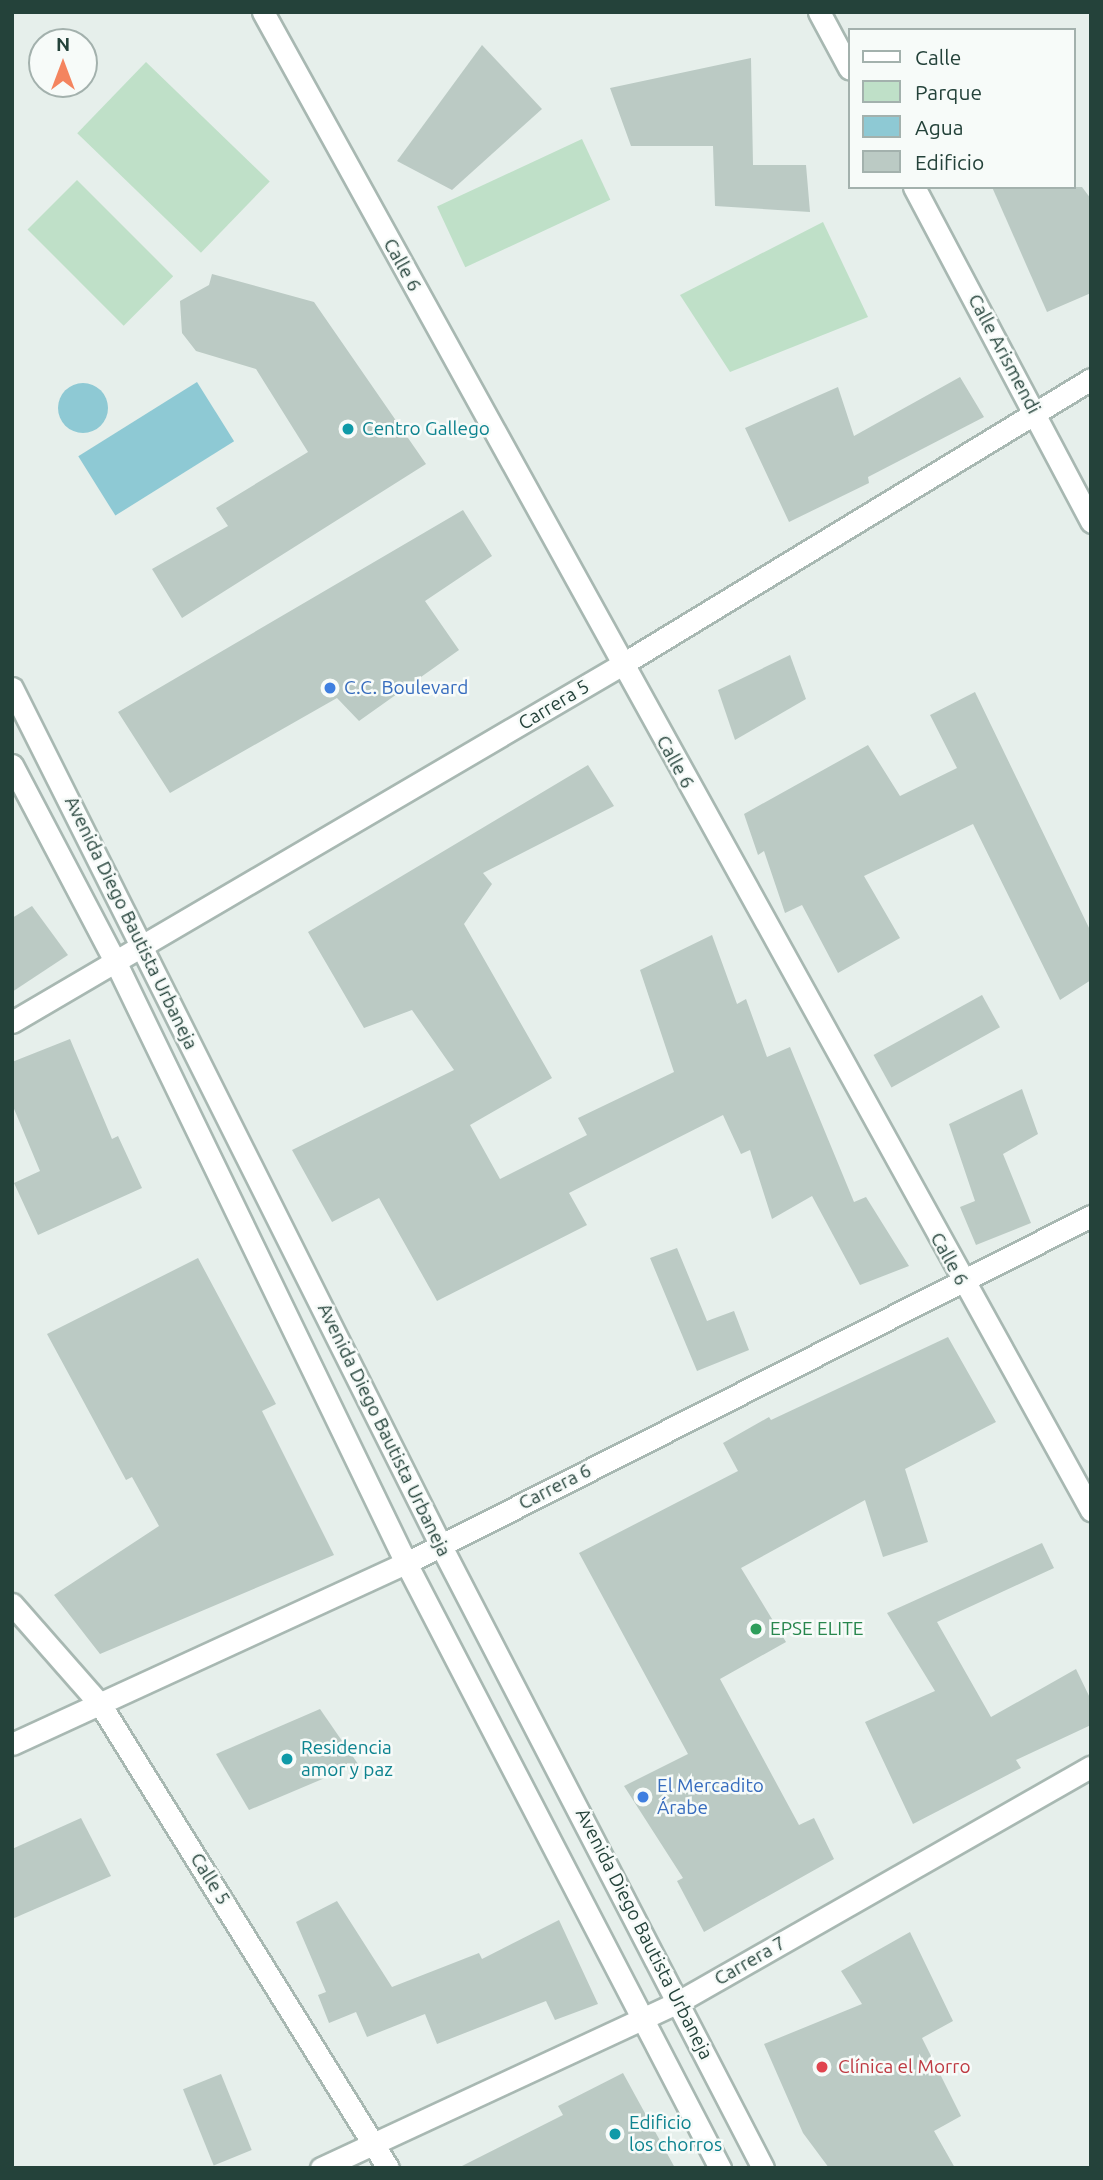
<!DOCTYPE html>
<html>
<head>
<meta charset="utf-8">
<style>
	body { margin:0 }
	#map { position:relative; width:1103px; height:2180px; overflow:hidden; background:#e6efeb; font-family:Ubuntu,sans-serif }
	div>[style] { position:absolute }
	.green>* { inset:0; background:#bfe0c8; transform-origin:0 0 }
	.water>* { inset:0; background:#8ec9d4; transform-origin:0 0 }
	.round { border-radius:50% }
	.building>* { inset:0; background:#bbcac4; transform-origin:0 0 }
	.roads { filter:drop-shadow(2px 0 #a8b8b2) drop-shadow(-2px 0 #a8b8b2) drop-shadow(0 2px #a8b8b2) drop-shadow(0 -2px #a8b8b2) }
	.minor>* { height:21px; margin:-10.5px; padding:0 10.5px; transform-origin:10.5px; border-radius:10.5px; background:#fff }
	.dots>* { width:19px; height:19px; translate:-50% -50%; box-sizing:border-box; border:4px solid #f7fbf9; border-radius:50% }
	span { translate:-50% -50%; white-space:nowrap; text-align:center; line-height:1.15; -webkit-text-stroke:5px #f7fbf9; paint-order:stroke }
	.street-label { font-size:19px; color:#24423a }
	.culture-label { font-size:19px; color:#0d838f }
	.left { translate:0 -50%; text-align:left }
	.shop-label { font-size:19px; color:#366cbe }
	.leisure-label { font-size:19px; color:#27864d }
	.health-label { font-size:19px; color:#be3a42 }
	.frame { position:absolute; inset:0; border:14px solid #24423a; pointer-events:none }
	.legend { position:absolute; left:848px; top:28px; width:228px; height:161px; box-sizing:border-box; background:#f7fbf9; border:2px solid #a3b1ad; margin:0; padding:9px 12px; list-style:none; font-size:21px; color:#24423a }
	.legend li { display:flex; align-items:center; gap:14px; height:35px }
	.legend b { width:35px; border:2px solid #a3b1ad }
	.north { position:absolute; left:28px; top:28px; width:70px; height:70px; box-sizing:border-box; background:#f7fbf9; border:2px solid #a3b1ad; border-radius:50%; rotate:0deg; font-size:19px; font-weight:700; line-height:28px; text-align:center; color:#24423a }
	.north::after { content:''; display:block; margin:auto; width:24px; height:32px; background:#f4845f; clip-path:polygon(50% 0,100% 100%,50% 72%,0 100%) }
</style>
</head>
<body>
<div id="map">
	<div class="green">
		<div style="left:146px;top:62px;width:172px;height:99px;rotate:44deg"></div>
		<div style="left:582px;top:139px;width:67px;height:160px;rotate:65deg"></div>
		<div style="left:77px;top:180px;width:136px;height:70px;rotate:45deg"></div>
		<div style="clip-path:polygon(823px 222px,868px 317px,730px 372px,680px 295px)"></div>
	</div>
	<div class="water">
		<div style="left:197px;top:382px;width:70px;height:140px;rotate:58deg"></div>
		<div class="round" style="left:58px;top:383px;width:50px;height:50px"></div>
	</div>
	<div class="building">
		<div style="clip-path:polygon(482px 45px,542px 109px,452px 190px,397px 161px)"></div>
		<div style="clip-path:polygon(751px 58px,753px 165px,806px 165px,810px 212px,715px 206px,713px 146px,631px 146px,610px 88px)"></div>
		<div style="clip-path:polygon(992px 187px,1082px 187px,1091px 199px,1091px 293px,1047px 312px)"></div>
		<div style="clip-path:polygon(212px 274px,314px 302px,426px 464px,182px 618px,152px 569px,228px 526px,216px 508px,308px 452px,256px 369px,196px 351px,182px 333px,180px 301px,209px 285px)"></div>
		<div style="clip-path:polygon(960px 377px,984px 417px,868px 477px,869px 483px,789px 522px,745px 428px,838px 387px,854px 436px)"></div>
		<div style="clip-path:polygon(463px 510px,492px 556px,425px 601px,459px 650px,359px 721px,337px 698px,170px 793px,118px 712px)"></div>
		<div style="clip-path:polygon(790px 655px,806px 699px,735px 740px,718px 690px)"></div>
		<div style="clip-path:polygon(975px 692px,1091px 932px,1091px 980px,1060px 1000px,973px 824px,864px 876px,900px 938px,838px 973px,802px 905px,785px 913px,764px 851px,758px 855px,744px 814px,868px 745px,900px 796px,957px 768px,930px 715px)"></div>
		<div style="clip-path:polygon(588px 765px,614px 806px,483px 873px,492px 884px,464px 924px,552px 1078px,470px 1125px,500px 1179px,587px 1135px,578px 1118px,674px 1072px,640px 970px,712px 935px,737px 1004px,746px 999px,767px 1057px,790px 1047px,854px 1202px,866px 1197px,909px 1266px,860px 1285px,812px 1196px,772px 1219px,750px 1150px,741px 1154px,723px 1115px,569px 1193px,587px 1225px,437px 1301px,379px 1198px,332px 1222px,292px 1150px,454px 1070px,412px 1010px,364px 1028px,308px 932px)"></div>
		<div style="clip-path:polygon(32px 906px,68px 955px,12px 992px,12px 918px)"></div>
		<div style="left:982px;top:995px;width:37px;height:124px;rotate:61deg"></div>
		<div style="clip-path:polygon(70px 1039px,112px 1139px,118px 1136px,142px 1188px,38px 1235px,14px 1183px,40px 1171px,12px 1104px,12px 1062px)"></div>
		<div style="clip-path:polygon(1022px 1089px,1038px 1134px,1003px 1154px,1031px 1223px,976px 1245px,960px 1207px,975px 1201px,949px 1124px)"></div>
		<div style="clip-path:polygon(677px 1248px,707px 1321px,734px 1311px,749px 1350px,697px 1371px,650px 1258px)"></div>
		<div style="clip-path:polygon(198px 1258px,276px 1404px,262px 1411px,334px 1555px,100px 1654px,54px 1595px,159px 1526px,132px 1477px,126px 1480px,47px 1334px)"></div>
		<div style="clip-path:polygon(948px 1337px,996px 1422px,905px 1469px,928px 1542px,883px 1557px,865px 1500px,741px 1568px,786px 1642px,720px 1679px,799px 1825px,814px 1818px,834px 1859px,704px 1932px,677px 1881px,683px 1878px,624px 1786px,688px 1754px,579px 1553px,738px 1471px,723px 1443px,769px 1417px,771px 1420px)"></div>
		<div style="clip-path:polygon(1042px 1543px,1054px 1568px,937px 1622px,991px 1717px,1076px 1669px,1091px 1700px,1091px 1725px,1016px 1760px,1021px 1768px,913px 1824px,865px 1722px,935px 1691px,887px 1613px)"></div>
		<div style="clip-path:polygon(320px 1709px,358px 1764px,249px 1810px,216px 1754px)"></div>
		<div style="clip-path:polygon(81px 1818px,111px 1876px,12px 1919px,12px 1849px)"></div>
		<div style="clip-path:polygon(337px 1901px,392px 1987px,479px 1953px,482px 1959px,559px 1920px,598px 2004px,555px 2020px,546px 2001px,437px 2044px,425px 2014px,367px 2037px,356px 2012px,329px 2023px,318px 1995px,326px 1992px,296px 1922px)"></div>
		<div style="clip-path:polygon(910px 1932px,953px 2021px,922px 2038px,961px 2116px,934px 2131px,955px 2168px,829px 2168px,803px 2133px,764px 2044px,862px 2004px,841px 1971px)"></div>
		<div style="clip-path:polygon(623px 2073px,675px 2168px,458px 2168px,563px 2115px,558px 2106px)"></div>
		<div style="left:221px;top:2074px;width:82px;height:41px;rotate:68deg"></div>
	</div>
	<div class="roads">
		<div class="minor">
			<div style="left:263px;top:12px;width:1712px;rotate:61.07deg"></div>
			<div style="left:819px;top:12px;width:64px;rotate:61.8deg"></div>
			<div style="left:914px;top:187px;width:379px;rotate:62.1deg"></div>
			<div style="left:12px;top:688px;width:959px;rotate:63.43deg"></div>
			<div style="left:441px;top:1546px;width:700px;rotate:62.63deg"></div>
			<div style="left:12px;top:765px;width:224px;rotate:62.3deg"></div>
			<div style="left:116px;top:963px;width:666px;rotate:64.2deg"></div>
			<div style="left:406px;top:1563px;width:682px;rotate:62.57deg"></div>
			<div style="left:12px;top:1022px;width:706px;rotate:-30.38deg"></div>
			<div style="left:621px;top:665px;width:550px;rotate:-31.32deg"></div>
			<div style="left:12px;top:1604px;width:133px;rotate:48.7deg"></div>
			<div style="left:100px;top:1704px;width:546px;rotate:58.17deg"></div>
			<div style="left:12px;top:1744px;width:434px;rotate:-24.7deg"></div>
			<div style="left:406px;top:1563px;width:768px;rotate:-26.87deg"></div>
			<div style="left:321px;top:2168px;width:396px;rotate:-24.9deg"></div>
			<div style="left:680px;top:2001px;width:473px;rotate:-29.7deg"></div>
		</div>
	</div>
	<div class="dots">
		<div style="left:348px;top:429px;background:#0f9aa8"></div>
		<div style="left:330px;top:688px;background:#3f7fe0"></div>
		<div style="left:756px;top:1629px;background:#2e9e5b"></div>
		<div style="left:287px;top:1759px;background:#0f9aa8"></div>
		<div style="left:643px;top:1797px;background:#3f7fe0"></div>
		<div style="left:822px;top:2067px;background:#e0444e"></div>
		<div style="left:615px;top:2134px;background:#0f9aa8"></div>
	</div>
	<div class="street-label">
		<span style="left:402px;top:265px;rotate:61deg">Calle 6</span>
		<span style="left:1004px;top:354px;rotate:62deg">Calle Arismendi</span>
		<span style="left:554px;top:705px;rotate:-31deg">Carrera 5</span>
		<span style="left:675px;top:762px;rotate:61deg">Calle 6</span>
		<span style="left:131px;top:923px;rotate:64deg">Avenida Diego Bautista Urbaneja</span>
		<span style="left:949px;top:1259px;rotate:61deg">Calle 6</span>
		<span style="left:384px;top:1430px;rotate:64deg">Avenida Diego Bautista Urbaneja</span>
		<span style="left:555px;top:1487px;rotate:-27deg">Carrera 6</span>
		<span style="left:210px;top:1879px;rotate:58deg">Calle 5</span>
		<span style="left:644px;top:1934px;rotate:63deg">Avenida Diego Bautista Urbaneja</span>
		<span style="left:750px;top:1961px;rotate:-30deg">Carrera 7</span>
	</div>
	<div class="culture-label">
		<span class="left" style="left:362px;top:429px">Centro Gallego</span>
		<span class="left" style="left:301px;top:1759px">Residencia<br>amor y paz</span>
		<span class="left" style="left:629px;top:2134px">Edificio<br>los chorros</span>
	</div>
	<div class="shop-label">
		<span class="left" style="left:344px;top:688px">C.C. Boulevard</span>
		<span class="left" style="left:657px;top:1797px">El Mercadito<br>Árabe</span>
	</div>
	<div class="leisure-label">
		<span class="left" style="left:770px;top:1629px">EPSE ELITE</span>
	</div>
	<div class="health-label">
		<span class="left" style="left:838px;top:2067px">Clínica el Morro</span>
	</div>
	<div class="frame"></div>
	<ul class="legend">
	<li><b style="height:9px;background:#fff"></b>Calle</li>
	<li><b style="height:19px;background:#bfe0c8"></b>Parque</li>
	<li><b style="height:19px;background:#8ec9d4"></b>Agua</li>
	<li><b style="height:19px;background:#bbcac4"></b>Edificio</li>
	</ul>
	<div class="north">N</div>
</div>
</body>
</html>
